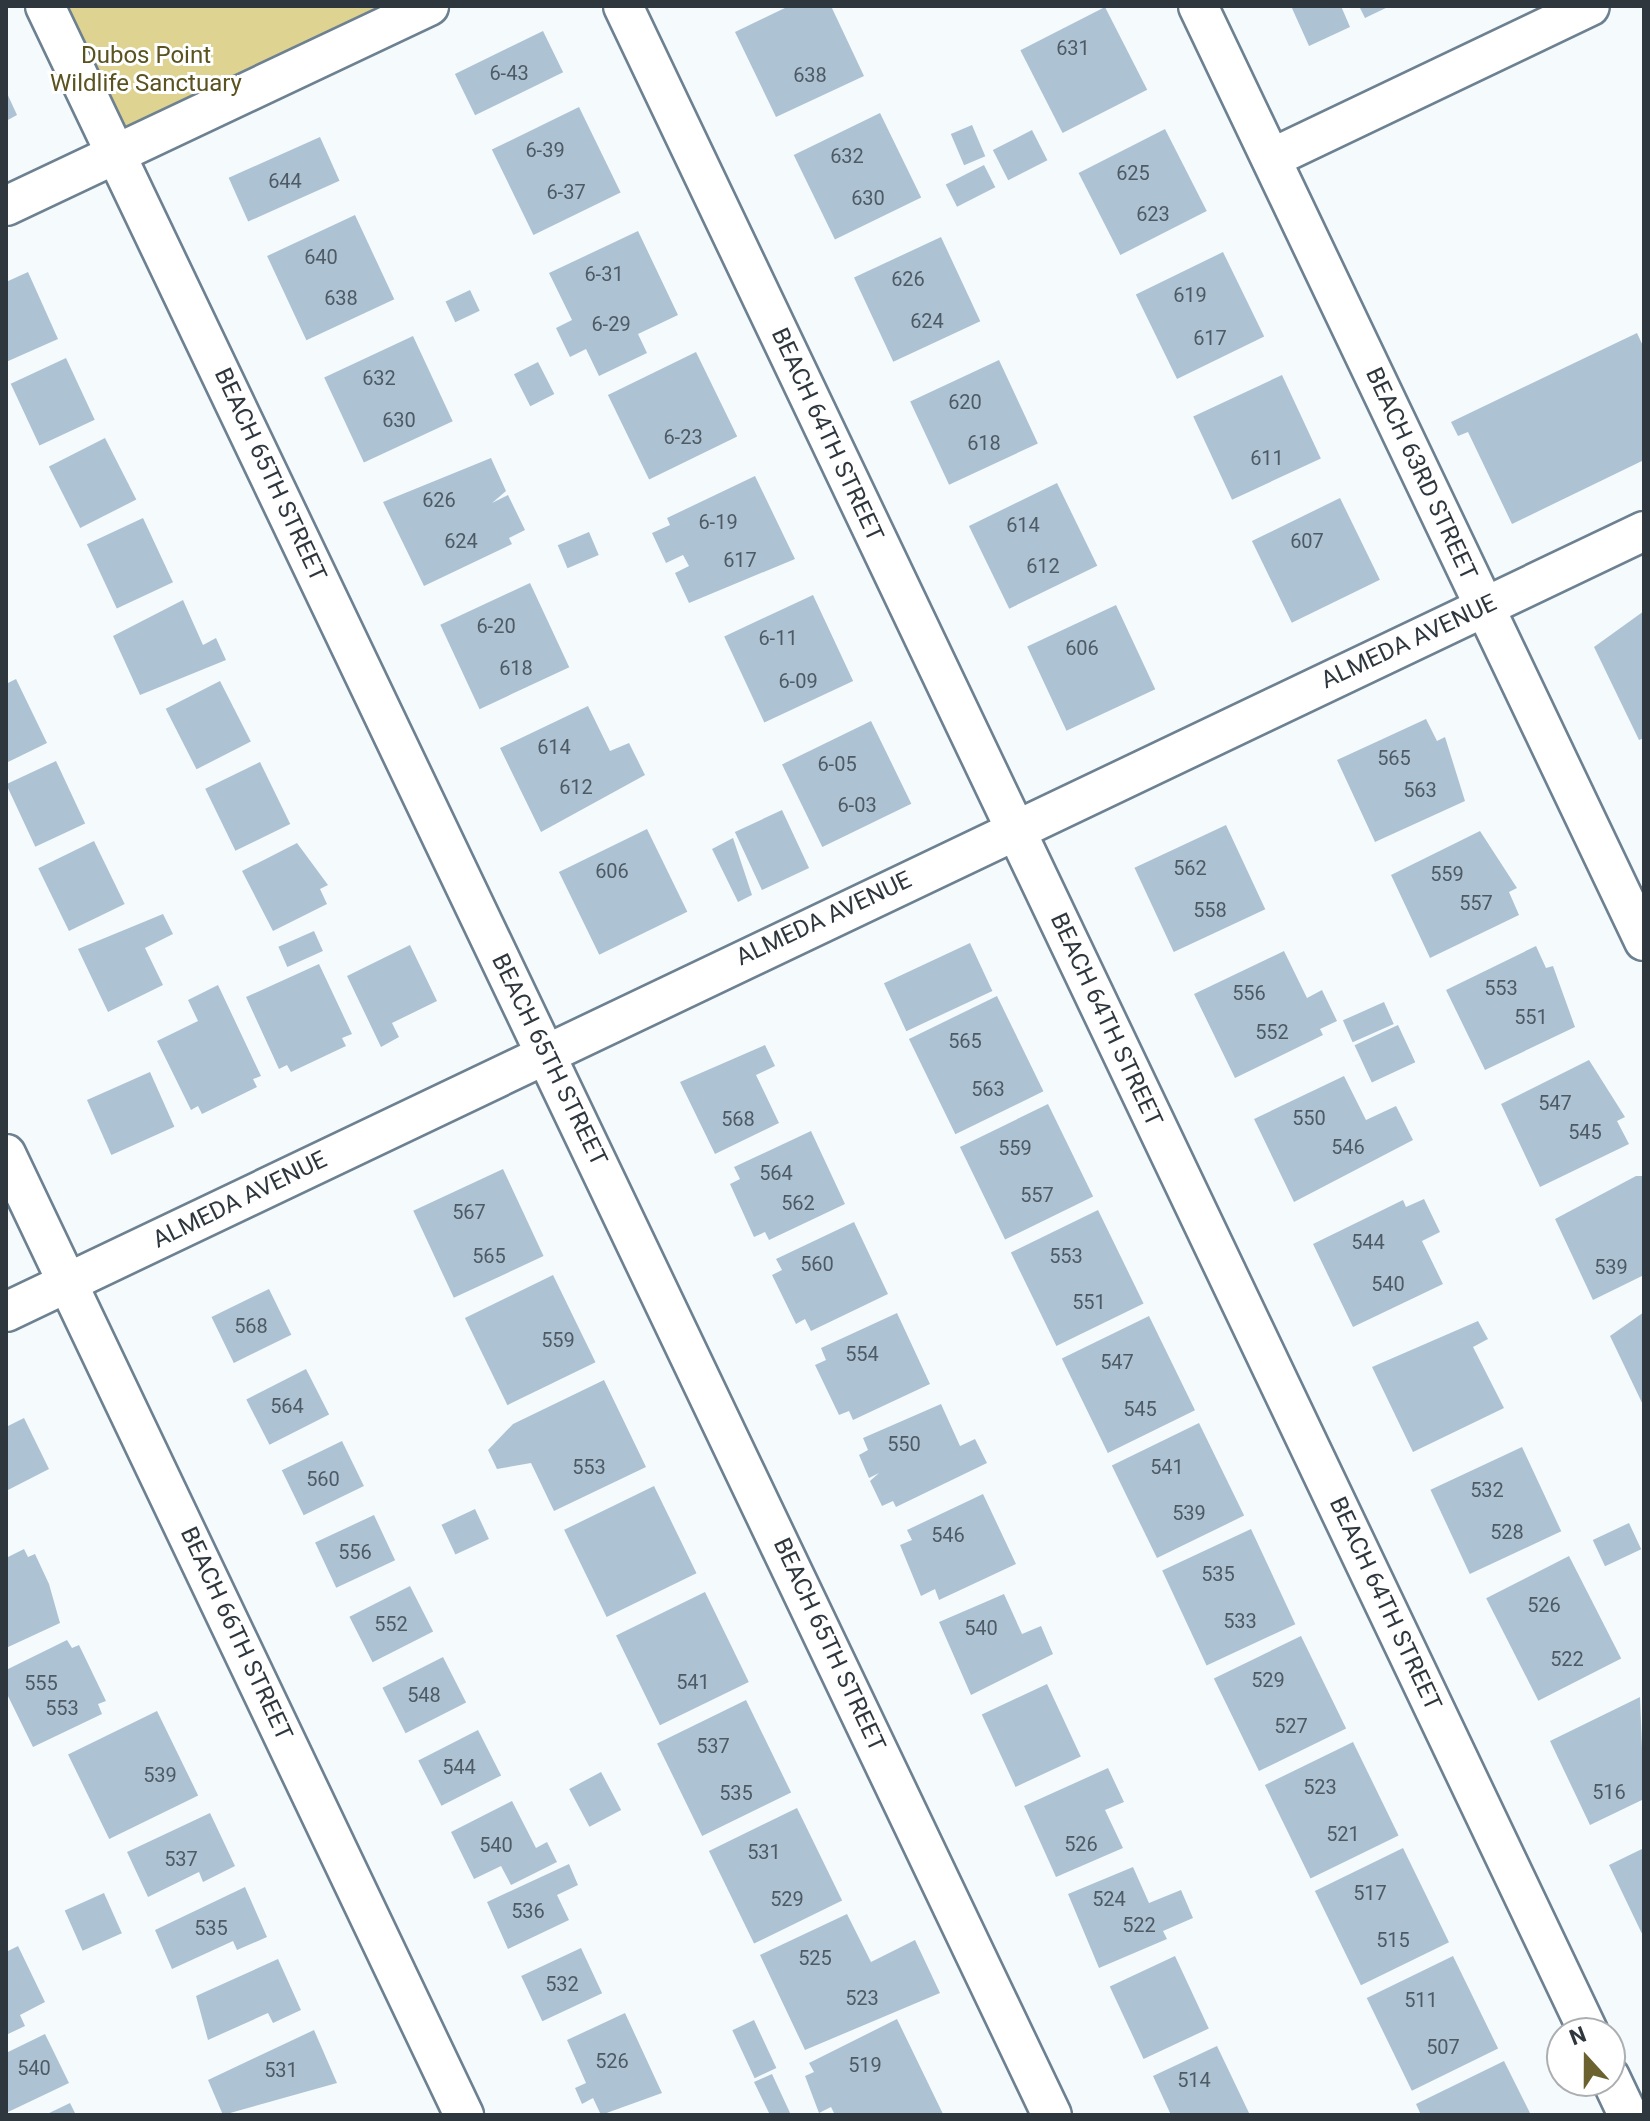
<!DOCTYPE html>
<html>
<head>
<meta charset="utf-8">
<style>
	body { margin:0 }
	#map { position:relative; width:1650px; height:2121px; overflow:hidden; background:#f5fafd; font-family:Roboto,sans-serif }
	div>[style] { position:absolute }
	.green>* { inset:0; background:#ded390 }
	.building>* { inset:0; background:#adc3d4; transform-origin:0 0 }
	.roads { filter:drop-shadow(2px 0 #6d8191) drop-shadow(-2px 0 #6d8191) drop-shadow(0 2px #6d8191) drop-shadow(0 -2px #6d8191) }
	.minor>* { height:38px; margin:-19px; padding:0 19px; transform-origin:19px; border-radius:19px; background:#fff }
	span { translate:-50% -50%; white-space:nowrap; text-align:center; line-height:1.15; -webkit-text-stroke:6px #fff; paint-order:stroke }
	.number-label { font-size:20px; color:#4e5a64 }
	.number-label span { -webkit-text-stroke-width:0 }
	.park-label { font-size:24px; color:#5a521f }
	.street-label { font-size:24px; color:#2f373e }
	.frame { position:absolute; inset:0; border:8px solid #2f373e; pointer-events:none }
	.north { position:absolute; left:1546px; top:2017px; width:80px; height:80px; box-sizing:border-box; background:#fff; border:2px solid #acafb2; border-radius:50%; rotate:339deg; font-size:22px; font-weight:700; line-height:32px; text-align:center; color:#2f373e }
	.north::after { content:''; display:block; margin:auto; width:28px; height:36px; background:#6b622f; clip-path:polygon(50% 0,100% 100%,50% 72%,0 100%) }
</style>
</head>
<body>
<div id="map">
	<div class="green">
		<div style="clip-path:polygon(46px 6px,429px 6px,117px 154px)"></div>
	</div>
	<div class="building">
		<div style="clip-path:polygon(789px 6px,831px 6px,864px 76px,776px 117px,735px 32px)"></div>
		<div style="clip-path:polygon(1291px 6px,1341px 6px,1350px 27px,1309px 46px)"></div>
		<div style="clip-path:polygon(1359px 6px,1390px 6px,1365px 18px)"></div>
		<div style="left:1105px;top:7px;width:93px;height:95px;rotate:63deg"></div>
		<div style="left:543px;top:31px;width:46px;height:98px;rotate:64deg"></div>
		<div style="clip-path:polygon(6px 91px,17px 115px,6px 121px)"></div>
		<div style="left:579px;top:107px;width:95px;height:97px;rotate:64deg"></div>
		<div style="left:880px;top:113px;width:94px;height:96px;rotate:64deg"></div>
		<div style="left:972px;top:125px;width:34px;height:23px;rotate:67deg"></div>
		<div style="left:1165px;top:129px;width:92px;height:97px;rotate:63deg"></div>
		<div style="left:1032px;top:130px;width:34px;height:44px;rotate:63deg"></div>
		<div style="left:320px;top:137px;width:48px;height:100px;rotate:66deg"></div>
		<div style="left:984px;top:165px;width:25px;height:43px;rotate:63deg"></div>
		<div style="left:355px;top:215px;width:93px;height:97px;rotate:65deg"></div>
		<div style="clip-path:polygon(638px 231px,678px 315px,638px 334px,647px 353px,599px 376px,586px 349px,570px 357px,556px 328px,572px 320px,549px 273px)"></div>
		<div style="left:941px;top:237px;width:93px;height:96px;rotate:65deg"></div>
		<div style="left:1223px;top:252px;width:94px;height:97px;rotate:64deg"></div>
		<div style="clip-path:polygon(28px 272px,58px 339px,6px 362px,6px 282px)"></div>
		<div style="left:470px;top:290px;width:23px;height:27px;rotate:65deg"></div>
		<div style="clip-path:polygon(1637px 333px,1644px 348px,1644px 460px,1512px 524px,1468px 432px,1458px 436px,1451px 422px)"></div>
		<div style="left:413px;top:336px;width:94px;height:98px;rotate:65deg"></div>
		<div style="left:696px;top:352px;width:94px;height:98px;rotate:64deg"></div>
		<div style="left:66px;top:358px;width:68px;height:61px;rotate:65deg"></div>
		<div style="left:999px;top:360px;width:92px;height:98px;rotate:65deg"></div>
		<div style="left:538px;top:362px;width:36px;height:27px;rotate:63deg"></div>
		<div style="left:1282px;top:375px;width:92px;height:98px;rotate:65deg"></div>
		<div style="left:105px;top:438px;width:69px;height:63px;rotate:63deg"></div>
		<div style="clip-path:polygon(491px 458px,506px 491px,492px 503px,508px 495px,525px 530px,509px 538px,512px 544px,424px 586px,383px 502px)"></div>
		<div style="clip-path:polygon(755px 476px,795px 559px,689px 603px,675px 573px,689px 566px,683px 555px,666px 563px,652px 533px,670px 525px,667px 518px)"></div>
		<div style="left:1057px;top:483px;width:92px;height:98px;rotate:64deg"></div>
		<div style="left:1340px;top:498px;width:91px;height:98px;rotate:64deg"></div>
		<div style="left:143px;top:518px;width:71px;height:62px;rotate:65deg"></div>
		<div style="left:589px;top:532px;width:25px;height:34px;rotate:67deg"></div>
		<div style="left:530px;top:583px;width:93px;height:99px;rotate:65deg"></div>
		<div style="left:813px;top:595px;width:95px;height:98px;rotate:65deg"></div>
		<div style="clip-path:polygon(183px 600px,203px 645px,216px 638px,226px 660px,140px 695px,113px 636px)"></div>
		<div style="left:1116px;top:605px;width:93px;height:98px;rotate:65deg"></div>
		<div style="clip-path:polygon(1644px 611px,1644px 738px,1639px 740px,1594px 647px)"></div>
		<div style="clip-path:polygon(16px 679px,47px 743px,6px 763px,6px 684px)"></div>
		<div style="left:220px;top:681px;width:68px;height:61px;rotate:63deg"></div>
		<div style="clip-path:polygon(588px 706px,610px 751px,629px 743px,645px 775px,541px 832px,500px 748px)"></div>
		<div style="clip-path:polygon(1426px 719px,1437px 741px,1445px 737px,1465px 801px,1375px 842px,1337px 760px)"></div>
		<div style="left:871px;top:721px;width:92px;height:99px;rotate:64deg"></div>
		<div style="left:56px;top:761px;width:69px;height:55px;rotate:65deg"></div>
		<div style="left:260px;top:762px;width:69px;height:61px;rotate:64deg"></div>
		<div style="left:782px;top:810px;width:64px;height:52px;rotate:65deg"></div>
		<div style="left:1226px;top:825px;width:93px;height:101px;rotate:65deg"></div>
		<div style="left:647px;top:829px;width:92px;height:98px;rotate:64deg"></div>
		<div style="clip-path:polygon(1480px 831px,1517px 888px,1509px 892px,1519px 915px,1430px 958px,1391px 875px)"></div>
		<div style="clip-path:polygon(733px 838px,752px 895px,738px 902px,712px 849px)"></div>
		<div style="left:94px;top:841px;width:70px;height:62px;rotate:64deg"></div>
		<div style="clip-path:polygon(297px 843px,328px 885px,320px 889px,327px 904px,273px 931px,242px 871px)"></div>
		<div style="clip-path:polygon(163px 914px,173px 934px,145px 948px,163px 985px,108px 1012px,78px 949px)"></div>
		<div style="left:314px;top:931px;width:22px;height:39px;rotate:66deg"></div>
		<div style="left:970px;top:943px;width:53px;height:95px;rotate:65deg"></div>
		<div style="clip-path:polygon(410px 945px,437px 1001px,392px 1023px,399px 1037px,381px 1047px,347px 976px)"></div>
		<div style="clip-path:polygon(1536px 946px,1546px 968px,1553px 966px,1575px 1027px,1485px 1070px,1446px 990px)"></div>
		<div style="clip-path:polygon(1284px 951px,1307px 998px,1322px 990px,1337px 1021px,1320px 1029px,1323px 1035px,1235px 1078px,1194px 994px)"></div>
		<div style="clip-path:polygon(319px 964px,352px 1034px,342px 1038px,346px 1046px,291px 1072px,287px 1065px,279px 1069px,246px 997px)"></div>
		<div style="clip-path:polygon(218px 985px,261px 1076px,253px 1079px,257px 1087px,202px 1114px,198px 1106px,191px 1110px,157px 1041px,198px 1021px,188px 1000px)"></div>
		<div style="left:997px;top:996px;width:106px;height:98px;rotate:64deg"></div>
		<div style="left:1384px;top:1002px;width:24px;height:45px;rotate:66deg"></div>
		<div style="left:1398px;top:1025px;width:41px;height:48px;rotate:65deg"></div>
		<div style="clip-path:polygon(765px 1045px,775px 1066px,756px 1075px,779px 1123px,715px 1154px,680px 1082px)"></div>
		<div style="clip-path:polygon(1589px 1060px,1625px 1117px,1617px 1121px,1629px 1144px,1540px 1187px,1501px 1104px)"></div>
		<div style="left:150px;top:1072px;width:60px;height:69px;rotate:66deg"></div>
		<div style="clip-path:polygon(1344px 1076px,1366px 1120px,1396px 1106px,1413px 1140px,1294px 1202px,1254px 1119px)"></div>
		<div style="left:1048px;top:1104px;width:103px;height:98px;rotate:64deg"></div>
		<div style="clip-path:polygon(811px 1131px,845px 1204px,769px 1240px,765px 1232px,754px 1237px,730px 1184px,740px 1179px,734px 1167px)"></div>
		<div style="left:503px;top:1169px;width:96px;height:99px;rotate:65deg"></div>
		<div style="clip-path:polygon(1636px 1176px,1644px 1176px,1644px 1275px,1593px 1300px,1555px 1219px)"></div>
		<div style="clip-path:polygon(1424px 1199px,1440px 1232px,1422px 1241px,1443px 1284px,1353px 1327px,1313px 1244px,1403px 1200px,1406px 1207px)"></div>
		<div style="left:1098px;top:1210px;width:104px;height:97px;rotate:64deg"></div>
		<div style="clip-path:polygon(854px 1222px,888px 1294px,811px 1331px,805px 1319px,796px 1324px,772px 1275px,782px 1270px,776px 1259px)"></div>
		<div style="left:553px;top:1275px;width:97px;height:98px;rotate:64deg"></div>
		<div style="left:269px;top:1289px;width:51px;height:64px;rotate:64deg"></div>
		<div style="clip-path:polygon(1644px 1312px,1644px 1407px,1610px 1336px)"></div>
		<div style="clip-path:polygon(897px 1313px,930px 1384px,853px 1420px,849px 1411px,839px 1415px,815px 1365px,826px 1360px,821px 1348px)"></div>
		<div style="left:1149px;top:1316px;width:105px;height:97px;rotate:64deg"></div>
		<div style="clip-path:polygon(1478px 1321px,1488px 1339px,1473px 1347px,1504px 1408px,1413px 1452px,1372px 1367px)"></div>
		<div style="left:306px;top:1369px;width:51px;height:67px;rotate:63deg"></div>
		<div style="clip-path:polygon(604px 1380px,646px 1467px,554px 1511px,531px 1463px,497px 1469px,488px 1450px,513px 1424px)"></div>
		<div style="clip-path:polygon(941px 1404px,960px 1446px,975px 1439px,987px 1463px,896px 1507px,893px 1501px,882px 1506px,870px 1481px,879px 1473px,869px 1478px,859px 1455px,868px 1450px,863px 1438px)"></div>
		<div style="clip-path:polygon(24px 1418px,49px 1469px,6px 1491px,6px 1427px)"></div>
		<div style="left:1199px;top:1423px;width:103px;height:97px;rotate:64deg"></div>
		<div style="left:342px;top:1441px;width:50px;height:67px;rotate:64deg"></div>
		<div style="left:1522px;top:1447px;width:93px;height:101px;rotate:65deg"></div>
		<div style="left:654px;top:1486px;width:97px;height:100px;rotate:64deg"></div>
		<div style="clip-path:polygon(983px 1494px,1016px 1564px,939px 1600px,935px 1589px,921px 1596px,900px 1545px,912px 1540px,907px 1530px)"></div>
		<div style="left:475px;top:1509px;width:33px;height:37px;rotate:65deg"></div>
		<div style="left:374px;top:1515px;width:50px;height:65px;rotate:65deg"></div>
		<div style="left:1629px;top:1523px;width:29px;height:40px;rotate:65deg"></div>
		<div style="left:1251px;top:1529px;width:105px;height:98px;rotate:65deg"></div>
		<div style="clip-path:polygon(24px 1549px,28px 1557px,35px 1554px,49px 1584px,60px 1623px,6px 1648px,6px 1558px)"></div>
		<div style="left:1569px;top:1556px;width:115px;height:93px;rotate:63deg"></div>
		<div style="left:410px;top:1586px;width:51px;height:68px;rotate:63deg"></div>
		<div style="left:705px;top:1592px;width:100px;height:99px;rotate:64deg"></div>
		<div style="clip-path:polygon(1004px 1594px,1022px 1634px,1041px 1626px,1053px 1654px,971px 1695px,939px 1622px)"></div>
		<div style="left:1301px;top:1636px;width:103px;height:97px;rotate:64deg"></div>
		<div style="clip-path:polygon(67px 1640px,72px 1648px,79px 1645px,106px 1701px,98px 1704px,102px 1714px,33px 1747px,6px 1692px,6px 1670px)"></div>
		<div style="left:443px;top:1657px;width:51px;height:68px;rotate:63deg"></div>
		<div style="left:1047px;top:1684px;width:80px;height:72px;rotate:65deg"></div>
		<div style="clip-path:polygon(1640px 1697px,1644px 1799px,1590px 1825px,1550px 1741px)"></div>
		<div style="left:746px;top:1700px;width:103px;height:99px;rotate:64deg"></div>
		<div style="left:157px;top:1711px;width:94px;height:99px;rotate:64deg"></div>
		<div style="left:478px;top:1730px;width:51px;height:67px;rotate:63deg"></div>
		<div style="left:1353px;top:1742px;width:104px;height:98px;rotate:64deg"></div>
		<div style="clip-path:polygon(1108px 1768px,1124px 1802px,1105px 1810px,1123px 1848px,1056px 1877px,1024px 1806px)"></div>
		<div style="left:601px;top:1772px;width:43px;height:36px;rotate:62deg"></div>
		<div style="clip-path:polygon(512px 1801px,536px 1848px,547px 1842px,557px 1862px,511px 1885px,501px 1866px,474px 1879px,451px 1832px)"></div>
		<div style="left:797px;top:1808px;width:103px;height:98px;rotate:64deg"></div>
		<div style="clip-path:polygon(210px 1813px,235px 1866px,203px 1882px,199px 1872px,148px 1897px,127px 1852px)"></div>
		<div style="left:1403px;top:1848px;width:105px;height:98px;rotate:64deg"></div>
		<div style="clip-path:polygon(1644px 1848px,1644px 1938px,1609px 1865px)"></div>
		<div style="clip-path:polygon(569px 1864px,578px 1885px,557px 1895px,569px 1920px,508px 1949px,487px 1902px)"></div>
		<div style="clip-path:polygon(1133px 1867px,1149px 1903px,1181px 1890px,1193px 1918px,1163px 1931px,1167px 1939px,1099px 1968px,1068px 1894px)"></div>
		<div style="clip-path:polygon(245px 1887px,267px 1937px,237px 1950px,233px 1941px,172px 1969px,155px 1930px)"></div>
		<div style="left:104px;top:1893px;width:44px;height:43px;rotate:66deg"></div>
		<div style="clip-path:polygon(847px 1914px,871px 1962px,915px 1940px,940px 1993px,805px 2050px,760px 1955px)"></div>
		<div style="clip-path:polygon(18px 1946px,45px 2002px,20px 2015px,25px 2026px,6px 2035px,6px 1952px)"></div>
		<div style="left:581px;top:1948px;width:50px;height:66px;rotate:65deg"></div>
		<div style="left:1175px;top:1956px;width:80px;height:72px;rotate:65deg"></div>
		<div style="left:1453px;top:1956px;width:103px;height:96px;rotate:64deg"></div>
		<div style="clip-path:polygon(278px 1959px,301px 2010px,273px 2023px,268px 2013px,208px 2040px,196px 1996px)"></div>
		<div style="clip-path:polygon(625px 2013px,662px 2093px,601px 2115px,593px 2098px,582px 2104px,575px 2088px,586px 2083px,567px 2040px)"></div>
		<div style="clip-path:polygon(897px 2019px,943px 2114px,835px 2115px,831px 2107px,819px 2113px,805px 2076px,814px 2072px,809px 2063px)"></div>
		<div style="left:754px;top:2020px;width:53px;height:24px;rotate:65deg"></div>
		<div style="clip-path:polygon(314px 2030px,337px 2083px,223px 2115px,208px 2080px)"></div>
		<div style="clip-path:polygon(45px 2034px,69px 2083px,6px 2113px,6px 2053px)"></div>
		<div style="clip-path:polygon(1217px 2046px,1250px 2115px,1171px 2115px,1153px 2076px)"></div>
		<div style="clip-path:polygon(1504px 2061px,1531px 2115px,1421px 2115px,1416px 2104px)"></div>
		<div style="clip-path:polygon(772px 2074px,791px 2115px,770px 2115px,754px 2082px)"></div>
		<div style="clip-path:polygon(70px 2103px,76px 2115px,45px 2115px)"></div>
	</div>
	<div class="roads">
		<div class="minor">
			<div style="left:45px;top:6px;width:2337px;rotate:64.48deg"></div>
			<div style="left:623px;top:6px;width:2245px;rotate:64.52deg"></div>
			<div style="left:1198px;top:6px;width:1036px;rotate:64.5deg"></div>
			<div style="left:1272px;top:158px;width:352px;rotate:-25.5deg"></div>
			<div style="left:6px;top:206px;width:468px;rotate:-25.3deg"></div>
			<div style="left:6px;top:1154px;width:1065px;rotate:64.52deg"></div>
			<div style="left:6px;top:1312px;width:1815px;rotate:-25.49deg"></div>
			<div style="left:1610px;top:2077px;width:42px;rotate:64.7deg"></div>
		</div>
	</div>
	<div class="number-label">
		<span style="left:1073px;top:48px">631</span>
		<span style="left:509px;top:73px">6-43</span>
		<span style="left:810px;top:75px">638</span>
		<span style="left:545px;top:150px">6-39</span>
		<span style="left:847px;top:156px">632</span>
		<span style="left:1133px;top:173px">625</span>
		<span style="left:285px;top:181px">644</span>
		<span style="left:566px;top:192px">6-37</span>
		<span style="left:868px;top:198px">630</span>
		<span style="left:1153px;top:214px">623</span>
		<span style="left:321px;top:257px">640</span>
		<span style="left:604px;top:274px">6-31</span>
		<span style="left:908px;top:279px">626</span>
		<span style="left:1190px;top:295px">619</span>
		<span style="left:341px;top:298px">638</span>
		<span style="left:927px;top:321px">624</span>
		<span style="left:611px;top:324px">6-29</span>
		<span style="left:1210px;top:338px">617</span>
		<span style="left:379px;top:378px">632</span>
		<span style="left:965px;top:402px">620</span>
		<span style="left:399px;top:420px">630</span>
		<span style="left:683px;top:437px">6-23</span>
		<span style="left:984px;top:443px">618</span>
		<span style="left:1267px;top:458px">611</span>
		<span style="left:439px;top:500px">626</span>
		<span style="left:718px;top:522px">6-19</span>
		<span style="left:1023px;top:525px">614</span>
		<span style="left:461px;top:541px">624</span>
		<span style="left:1307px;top:541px">607</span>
		<span style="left:740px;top:560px">617</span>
		<span style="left:1043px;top:566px">612</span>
		<span style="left:496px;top:626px">6-20</span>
		<span style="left:778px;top:638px">6-11</span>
		<span style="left:1082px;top:648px">606</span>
		<span style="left:516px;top:668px">618</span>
		<span style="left:798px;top:681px">6-09</span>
		<span style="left:554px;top:747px">614</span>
		<span style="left:1394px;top:758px">565</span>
		<span style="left:837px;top:764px">6-05</span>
		<span style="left:576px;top:787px">612</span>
		<span style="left:1420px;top:790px">563</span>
		<span style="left:857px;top:805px">6-03</span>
		<span style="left:1190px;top:868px">562</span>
		<span style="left:612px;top:871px">606</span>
		<span style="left:1447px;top:874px">559</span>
		<span style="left:1476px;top:903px">557</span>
		<span style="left:1210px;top:910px">558</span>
		<span style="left:1501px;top:988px">553</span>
		<span style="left:1249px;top:993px">556</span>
		<span style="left:1531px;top:1017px">551</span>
		<span style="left:1272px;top:1032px">552</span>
		<span style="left:965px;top:1041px">565</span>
		<span style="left:988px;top:1089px">563</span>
		<span style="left:1555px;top:1103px">547</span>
		<span style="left:1309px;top:1118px">550</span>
		<span style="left:738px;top:1119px">568</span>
		<span style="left:1585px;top:1132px">545</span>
		<span style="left:1348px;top:1147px">546</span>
		<span style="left:1015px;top:1148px">559</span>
		<span style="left:776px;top:1173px">564</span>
		<span style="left:1037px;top:1195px">557</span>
		<span style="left:798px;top:1203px">562</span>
		<span style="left:469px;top:1212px">567</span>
		<span style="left:1368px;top:1242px">544</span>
		<span style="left:489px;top:1256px">565</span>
		<span style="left:1066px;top:1256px">553</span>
		<span style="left:817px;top:1264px">560</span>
		<span style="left:1611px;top:1267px">539</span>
		<span style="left:1388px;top:1284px">540</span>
		<span style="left:1089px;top:1302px">551</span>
		<span style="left:251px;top:1326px">568</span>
		<span style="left:558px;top:1340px">559</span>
		<span style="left:862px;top:1354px">554</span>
		<span style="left:1117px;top:1362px">547</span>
		<span style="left:287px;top:1406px">564</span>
		<span style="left:1140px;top:1409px">545</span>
		<span style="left:904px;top:1444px">550</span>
		<span style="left:589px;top:1467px">553</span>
		<span style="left:1167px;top:1467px">541</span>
		<span style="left:323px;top:1479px">560</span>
		<span style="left:1487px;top:1490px">532</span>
		<span style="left:1189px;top:1513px">539</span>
		<span style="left:1507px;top:1532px">528</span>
		<span style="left:948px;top:1535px">546</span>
		<span style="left:355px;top:1552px">556</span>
		<span style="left:1218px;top:1574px">535</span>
		<span style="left:1544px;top:1605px">526</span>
		<span style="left:1240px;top:1621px">533</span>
		<span style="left:391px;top:1624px">552</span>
		<span style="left:981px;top:1628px">540</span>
		<span style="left:1567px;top:1659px">522</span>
		<span style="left:1268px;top:1680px">529</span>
		<span style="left:693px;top:1682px">541</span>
		<span style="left:41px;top:1683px">555</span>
		<span style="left:424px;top:1695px">548</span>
		<span style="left:62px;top:1708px">553</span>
		<span style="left:1291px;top:1726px">527</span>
		<span style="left:713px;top:1746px">537</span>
		<span style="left:459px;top:1767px">544</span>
		<span style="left:160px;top:1775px">539</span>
		<span style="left:1320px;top:1787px">523</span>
		<span style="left:1609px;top:1792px">516</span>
		<span style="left:736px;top:1793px">535</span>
		<span style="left:1343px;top:1834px">521</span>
		<span style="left:1081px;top:1844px">526</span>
		<span style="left:496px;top:1845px">540</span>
		<span style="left:764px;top:1852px">531</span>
		<span style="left:181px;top:1859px">537</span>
		<span style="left:1370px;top:1893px">517</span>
		<span style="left:787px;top:1899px">529</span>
		<span style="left:1109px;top:1899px">524</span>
		<span style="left:528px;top:1911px">536</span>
		<span style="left:1139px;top:1925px">522</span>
		<span style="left:211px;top:1928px">535</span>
		<span style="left:1393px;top:1940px">515</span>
		<span style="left:815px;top:1958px">525</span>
		<span style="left:562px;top:1984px">532</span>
		<span style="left:862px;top:1998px">523</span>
		<span style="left:1421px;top:2000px">511</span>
		<span style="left:1443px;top:2047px">507</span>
		<span style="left:612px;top:2061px">526</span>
		<span style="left:865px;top:2065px">519</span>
		<span style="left:34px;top:2068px">540</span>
		<span style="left:281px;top:2070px">531</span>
		<span style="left:1194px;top:2080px">514</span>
	</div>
	<div class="park-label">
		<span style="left:146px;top:70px">Dubos Point<br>Wildlife Sanctuary</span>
	</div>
	<div class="street-label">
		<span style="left:827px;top:435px;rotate:65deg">BEACH 64TH STREET</span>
		<span style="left:1421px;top:474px;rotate:65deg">BEACH 63RD STREET</span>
		<span style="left:270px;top:475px;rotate:65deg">BEACH 65TH STREET</span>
		<span style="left:1409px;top:642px;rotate:-25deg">ALMEDA AVENUE</span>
		<span style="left:824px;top:919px;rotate:-25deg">ALMEDA AVENUE</span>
		<span style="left:1106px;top:1020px;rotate:65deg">BEACH 64TH STREET</span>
		<span style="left:549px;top:1060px;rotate:64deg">BEACH 65TH STREET</span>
		<span style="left:240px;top:1200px;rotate:-26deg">ALMEDA AVENUE</span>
		<span style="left:1385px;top:1604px;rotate:65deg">BEACH 64TH STREET</span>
		<span style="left:236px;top:1634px;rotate:65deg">BEACH 66TH STREET</span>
		<span style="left:829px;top:1645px;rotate:65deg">BEACH 65TH STREET</span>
	</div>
	<div class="frame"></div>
	<div class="north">N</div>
</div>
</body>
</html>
